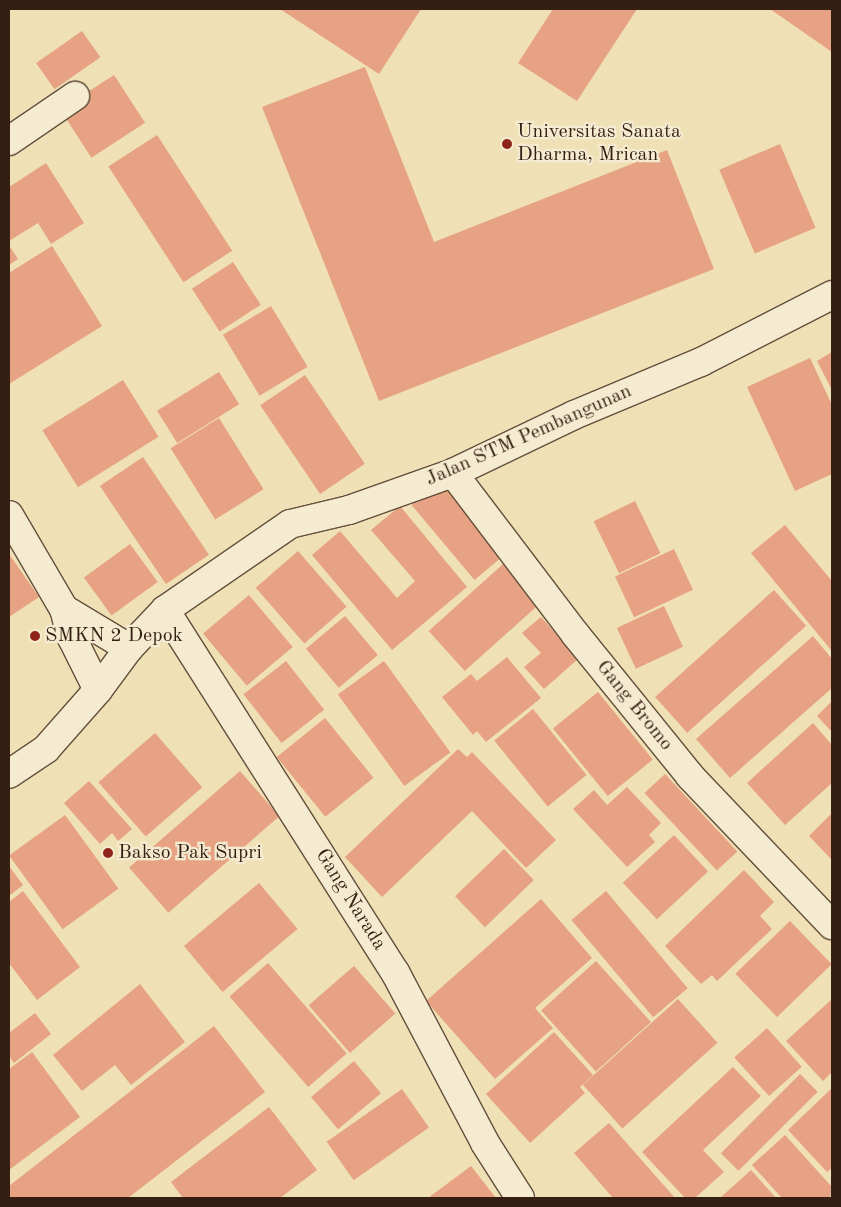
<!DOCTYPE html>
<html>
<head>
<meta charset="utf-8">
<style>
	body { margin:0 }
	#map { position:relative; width:841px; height:1207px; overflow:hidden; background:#efe0b6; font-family:"Old Standard TT",serif }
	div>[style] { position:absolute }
	.building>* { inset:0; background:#e6a283; transform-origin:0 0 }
	.roads { filter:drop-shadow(1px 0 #644f3c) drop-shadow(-1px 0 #644f3c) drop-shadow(0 1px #644f3c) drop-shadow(0 -1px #644f3c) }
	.minor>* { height:28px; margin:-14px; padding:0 14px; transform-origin:14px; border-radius:14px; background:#f5ebd0 }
	.dots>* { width:14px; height:14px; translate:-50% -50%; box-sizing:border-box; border:2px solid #f5ebd0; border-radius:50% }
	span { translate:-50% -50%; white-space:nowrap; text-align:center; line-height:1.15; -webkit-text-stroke:4.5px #f5ebd0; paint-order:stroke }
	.poi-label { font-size:20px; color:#351f13 }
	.left { translate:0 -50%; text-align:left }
	.street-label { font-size:20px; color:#351f13 }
	.frame { position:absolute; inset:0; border:10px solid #351f13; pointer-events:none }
</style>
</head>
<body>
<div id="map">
	<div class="building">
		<div style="clip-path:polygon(280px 9px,421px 9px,379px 74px)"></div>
		<div style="clip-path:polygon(553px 9px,637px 9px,577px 101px,518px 63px)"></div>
		<div style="clip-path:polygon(770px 9px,832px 9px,832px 52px)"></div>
		<div style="left:82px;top:31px;width:32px;height:56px;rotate:55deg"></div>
		<div style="clip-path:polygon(365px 67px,434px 242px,667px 150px,714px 269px,379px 401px,262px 107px)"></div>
		<div style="left:114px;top:75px;width:57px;height:64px;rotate:57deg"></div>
		<div style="left:157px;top:135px;width:138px;height:58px;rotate:57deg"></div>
		<div style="left:780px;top:144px;width:91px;height:66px;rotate:67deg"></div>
		<div style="clip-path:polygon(46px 163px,84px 223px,51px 244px,38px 223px,9px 241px,9px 187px)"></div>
		<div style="clip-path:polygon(9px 245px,18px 259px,9px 265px)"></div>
		<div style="clip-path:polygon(52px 246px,102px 326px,9px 384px,9px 273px)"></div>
		<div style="left:233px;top:262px;width:51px;height:49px;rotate:57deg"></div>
		<div style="left:271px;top:306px;width:71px;height:56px;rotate:59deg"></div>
		<div style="clip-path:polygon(832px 352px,832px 390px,817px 361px)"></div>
		<div style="clip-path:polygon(810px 358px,832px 405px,832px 474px,795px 491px,747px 387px)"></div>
		<div style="left:219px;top:372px;width:38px;height:73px;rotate:58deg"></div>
		<div style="left:305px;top:375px;width:107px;height:54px;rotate:56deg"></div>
		<div style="left:123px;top:380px;width:67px;height:95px;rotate:58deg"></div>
		<div style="left:219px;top:418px;width:84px;height:57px;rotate:58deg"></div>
		<div style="left:143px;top:457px;width:118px;height:52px;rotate:56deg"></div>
		<div style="left:446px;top:476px;width:98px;height:45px;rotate:50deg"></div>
		<div style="left:635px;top:501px;width:58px;height:46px;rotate:64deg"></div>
		<div style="clip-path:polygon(400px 506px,467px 587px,392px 650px,312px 555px,340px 531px,397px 598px,415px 581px,371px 530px)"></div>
		<div style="clip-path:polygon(785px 525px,832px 581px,831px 650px,751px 553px)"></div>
		<div style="left:130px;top:544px;width:47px;height:57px;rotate:54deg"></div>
		<div style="left:674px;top:549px;width:45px;height:65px;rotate:65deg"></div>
		<div style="left:298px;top:551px;width:74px;height:56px;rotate:49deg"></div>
		<div style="clip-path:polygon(9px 554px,39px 597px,9px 617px)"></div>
		<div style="left:503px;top:564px;width:54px;height:100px;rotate:48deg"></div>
		<div style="left:774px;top:590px;width:48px;height:160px;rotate:48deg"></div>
		<div style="left:249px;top:595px;width:68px;height:60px;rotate:50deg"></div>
		<div style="left:664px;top:606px;width:45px;height:52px;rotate:65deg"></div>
		<div style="left:345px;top:616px;width:51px;height:51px;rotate:50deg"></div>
		<div style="clip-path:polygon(541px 617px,578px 659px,544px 689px,524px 667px,541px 653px,522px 633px)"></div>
		<div style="clip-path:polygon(813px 636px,832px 659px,832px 688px,730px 778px,696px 739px)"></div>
		<div style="clip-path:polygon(507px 657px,541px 698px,486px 742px,477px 731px,473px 735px,442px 697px,471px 674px,477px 681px)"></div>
		<div style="left:286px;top:661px;width:62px;height:54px;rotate:52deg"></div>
		<div style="left:384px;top:661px;width:113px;height:57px;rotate:54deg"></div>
		<div style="left:598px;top:692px;width:87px;height:58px;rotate:51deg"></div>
		<div style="clip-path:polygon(832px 701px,832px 732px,817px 716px)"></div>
		<div style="left:533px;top:709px;width:85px;height:50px;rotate:51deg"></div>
		<div style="left:325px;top:718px;width:77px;height:62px;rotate:51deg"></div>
		<div style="clip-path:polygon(813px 723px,832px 745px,832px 783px,785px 825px,747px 783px)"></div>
		<div style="left:155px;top:733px;width:72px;height:75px;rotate:49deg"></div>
		<div style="clip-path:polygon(458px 749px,467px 757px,472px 752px,556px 840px,526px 868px,472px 811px,382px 897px,345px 857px)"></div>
		<div style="left:240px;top:771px;width:60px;height:147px;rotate:49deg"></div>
		<div style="left:665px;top:774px;width:106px;height:28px;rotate:47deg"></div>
		<div style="clip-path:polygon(89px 781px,132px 829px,118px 841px,112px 833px,100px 844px,64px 803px)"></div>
		<div style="clip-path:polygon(627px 787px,661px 823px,649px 835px,655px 842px,627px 867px,573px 809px,594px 790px,607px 805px)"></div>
		<div style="clip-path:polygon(832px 813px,832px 860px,809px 836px)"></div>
		<div style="left:65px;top:815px;width:91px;height:69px;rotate:54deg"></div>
		<div style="left:674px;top:835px;width:50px;height:70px;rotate:47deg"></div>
		<div style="left:504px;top:849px;width:43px;height:68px;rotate:46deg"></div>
		<div style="clip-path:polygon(9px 866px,23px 885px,9px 896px)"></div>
		<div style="clip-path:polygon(744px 870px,774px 902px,760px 916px,772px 929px,717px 981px,712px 975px,701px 984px,665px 946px)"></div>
		<div style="left:259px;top:883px;width:60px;height:98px;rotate:50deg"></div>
		<div style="clip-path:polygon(23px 891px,80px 967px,37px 1000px,9px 963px,9px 902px)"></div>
		<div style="left:606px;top:891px;width:127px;height:45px;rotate:50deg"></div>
		<div style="clip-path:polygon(541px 899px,592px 958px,535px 1008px,553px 1028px,495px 1079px,426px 1001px)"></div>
		<div style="left:790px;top:921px;width:60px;height:76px;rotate:46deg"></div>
		<div style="left:596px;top:961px;width:82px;height:74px;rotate:48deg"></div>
		<div style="left:268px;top:963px;width:120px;height:51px;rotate:49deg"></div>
		<div style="left:354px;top:966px;width:63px;height:60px;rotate:49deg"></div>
		<div style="clip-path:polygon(140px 984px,185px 1042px,131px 1085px,115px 1065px,82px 1091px,53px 1055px)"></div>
		<div style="left:678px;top:999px;width:59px;height:128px;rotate:48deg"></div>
		<div style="clip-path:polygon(832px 999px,832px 1072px,823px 1081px,786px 1041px)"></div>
		<div style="clip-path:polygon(35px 1013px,51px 1034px,14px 1063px,9px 1056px,9px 1033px)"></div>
		<div style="clip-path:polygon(214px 1026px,265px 1092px,128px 1198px,9px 1198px,9px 1186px)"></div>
		<div style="left:767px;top:1028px;width:52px;height:44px;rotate:48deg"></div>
		<div style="clip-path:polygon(554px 1032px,593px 1075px,580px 1087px,585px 1093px,530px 1143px,486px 1094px)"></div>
		<div style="clip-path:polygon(32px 1052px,80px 1117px,9px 1170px,9px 1069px)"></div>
		<div style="left:354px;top:1061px;width:42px;height:56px;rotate:50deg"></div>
		<div style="clip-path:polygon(733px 1067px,761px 1096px,703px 1150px,724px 1172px,695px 1198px,685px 1198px,642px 1152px)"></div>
		<div style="left:800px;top:1074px;width:25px;height:112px;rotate:45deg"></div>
		<div style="clip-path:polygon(832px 1088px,832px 1168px,827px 1172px,788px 1130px)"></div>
		<div style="left:402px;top:1089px;width:47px;height:92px;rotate:55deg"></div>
		<div style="clip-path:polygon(269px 1107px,317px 1170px,280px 1198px,183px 1198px,171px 1182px)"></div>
		<div style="clip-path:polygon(609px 1123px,675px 1198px,613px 1198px,574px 1153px)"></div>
		<div style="clip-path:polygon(785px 1135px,832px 1187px,830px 1198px,782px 1198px,752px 1165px)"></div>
		<div style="clip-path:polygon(471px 1166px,496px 1198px,428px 1198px)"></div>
		<div style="clip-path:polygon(751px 1170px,776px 1198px,720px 1198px)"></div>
	</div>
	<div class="roads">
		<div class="minor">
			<div style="left:9px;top:141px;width:80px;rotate:-34.3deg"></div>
			<div style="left:453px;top:473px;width:203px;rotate:52.8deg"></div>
			<div style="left:576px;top:635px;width:181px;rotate:51deg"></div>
			<div style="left:690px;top:776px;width:206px;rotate:46.4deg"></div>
			<div style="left:9px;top:515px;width:109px;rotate:59.7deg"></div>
			<div style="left:64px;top:609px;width:30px;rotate:75deg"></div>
			<div style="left:72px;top:638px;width:58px;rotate:63.4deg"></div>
			<div style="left:64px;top:609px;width:76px;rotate:31deg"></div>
			<div style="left:165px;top:610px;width:429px;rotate:57.6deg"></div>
			<div style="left:395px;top:972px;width:193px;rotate:62.2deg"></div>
			<div style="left:485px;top:1143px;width:65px;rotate:57.5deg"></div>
			<div style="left:9px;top:774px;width:45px;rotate:-34deg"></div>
			<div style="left:46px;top:749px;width:79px;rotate:-48.6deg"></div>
			<div style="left:98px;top:690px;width:52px;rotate:-53.6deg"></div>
			<div style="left:129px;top:648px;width:52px;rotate:-46.5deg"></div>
			<div style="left:165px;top:610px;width:152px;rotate:-34.5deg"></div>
			<div style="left:290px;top:524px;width:61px;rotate:-13.3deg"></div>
			<div style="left:349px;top:510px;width:110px;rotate:-19.6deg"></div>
			<div style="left:453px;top:473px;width:134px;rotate:-25.6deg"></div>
			<div style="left:574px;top:415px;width:138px;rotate:-22.7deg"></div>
			<div style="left:701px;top:362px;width:147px;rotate:-27.1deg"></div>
		</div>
	</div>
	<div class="dots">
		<div style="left:507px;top:144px;background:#8f2418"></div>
		<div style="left:35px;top:636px;background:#8f2418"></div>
		<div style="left:108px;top:853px;background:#8f2418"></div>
	</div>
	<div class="poi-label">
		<span class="left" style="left:517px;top:144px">Universitas Sanata<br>Dharma, Mrican</span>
		<span class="left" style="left:45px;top:636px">SMKN 2 Depok</span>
		<span class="left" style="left:118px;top:853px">Bakso Pak Supri</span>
	</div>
	<div class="street-label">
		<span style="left:529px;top:436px;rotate:-24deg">Jalan STM Pembangunan</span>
		<span style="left:634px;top:706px;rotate:51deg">Gang Bromo</span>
		<span style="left:350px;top:900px;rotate:58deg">Gang Narada</span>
	</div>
	<div class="frame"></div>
</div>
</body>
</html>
